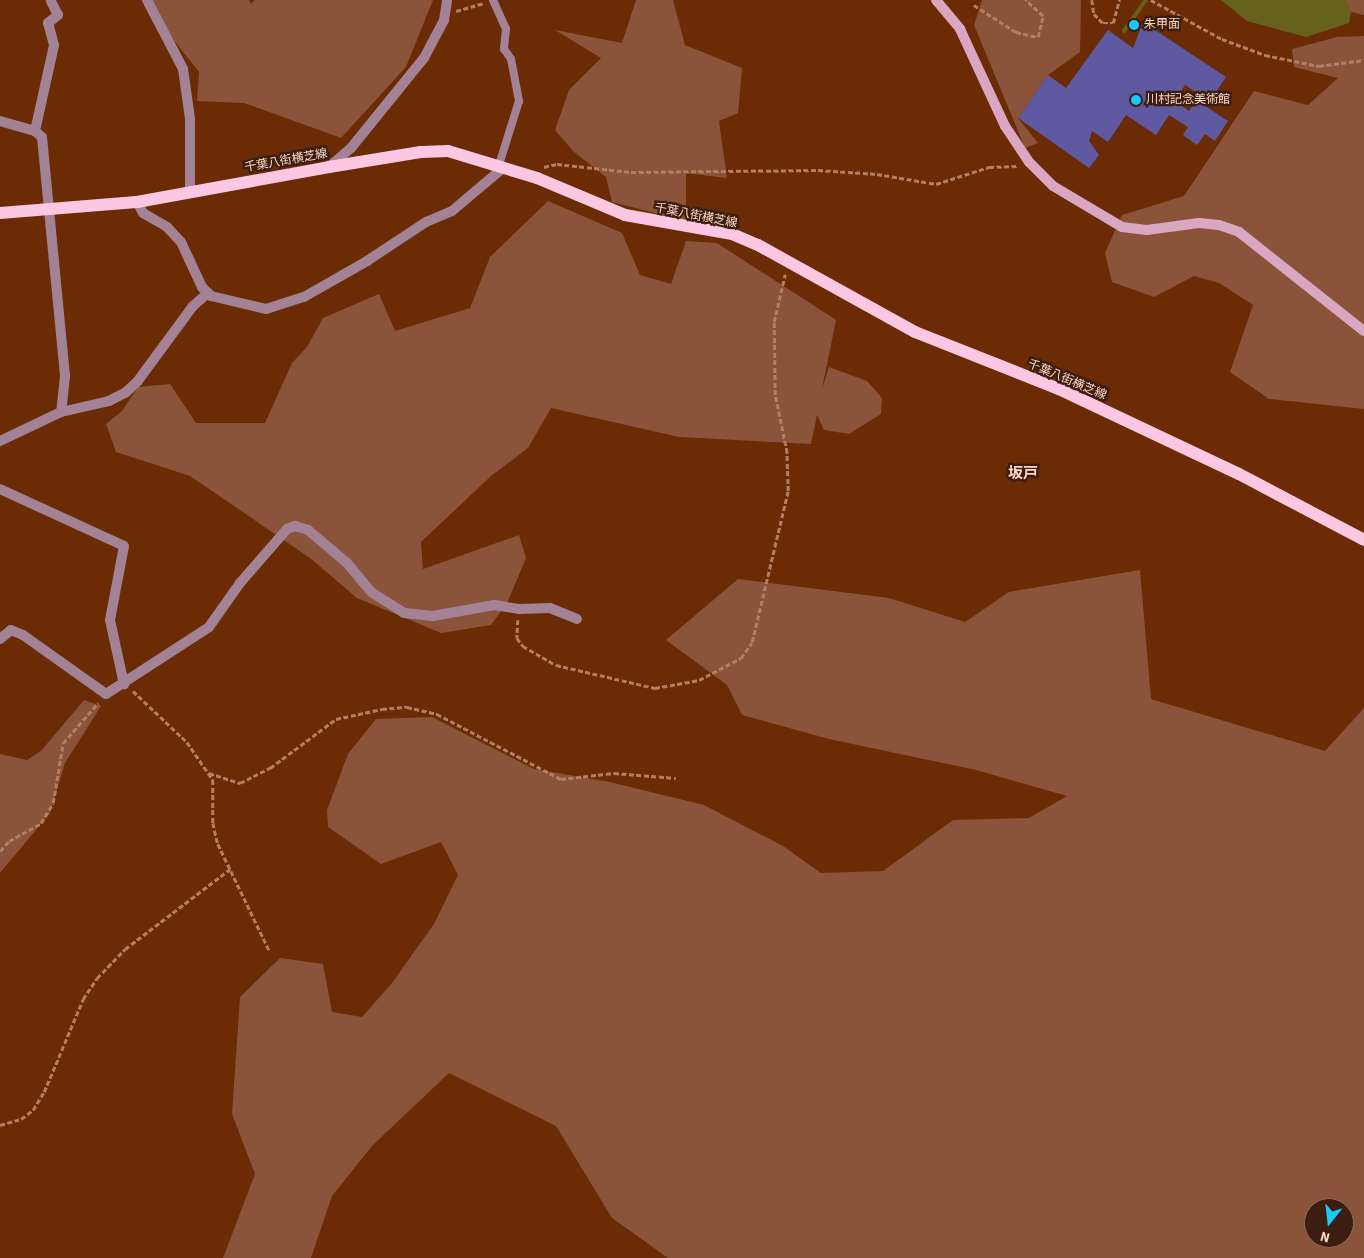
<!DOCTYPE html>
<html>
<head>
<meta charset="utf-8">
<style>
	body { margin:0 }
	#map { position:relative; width:1364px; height:1258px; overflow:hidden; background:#6a2b05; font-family:"Source Sans 3","Noto Sans JP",sans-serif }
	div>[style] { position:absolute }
	.green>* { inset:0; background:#8b5339 }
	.water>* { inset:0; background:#66611c }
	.stream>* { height:4px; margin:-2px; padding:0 2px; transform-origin:2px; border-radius:2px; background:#66611c }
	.building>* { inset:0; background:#5f59a1 }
	.path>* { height:2.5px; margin-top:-1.25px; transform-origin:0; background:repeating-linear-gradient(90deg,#b37f63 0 5px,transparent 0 7.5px) }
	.lane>* { height:8px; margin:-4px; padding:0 4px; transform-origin:4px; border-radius:4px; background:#a28294 }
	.street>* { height:10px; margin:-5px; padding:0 5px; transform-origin:5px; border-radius:5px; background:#a28294 }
	.secondary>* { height:10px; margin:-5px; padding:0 5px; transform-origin:5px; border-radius:5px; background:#d9a7c2 }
	.primary>* { height:12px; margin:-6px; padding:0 6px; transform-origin:6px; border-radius:6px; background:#fbc7e3 }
	.dots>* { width:14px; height:14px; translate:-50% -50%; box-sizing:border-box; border:2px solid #3c1e11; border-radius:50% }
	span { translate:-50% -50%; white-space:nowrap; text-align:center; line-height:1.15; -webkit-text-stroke:4.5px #3c1e11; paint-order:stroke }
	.poi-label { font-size:12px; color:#fed6c4 }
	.left { translate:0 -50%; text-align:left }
	.street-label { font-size:12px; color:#fed6c4 }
	.quarter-label { font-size:15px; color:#fed6c4; font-weight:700 }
	.north { position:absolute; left:1304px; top:1198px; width:50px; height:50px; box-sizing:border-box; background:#3c1e11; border:1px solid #8a6859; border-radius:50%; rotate:196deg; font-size:14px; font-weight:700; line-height:20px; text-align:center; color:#fed6c4 }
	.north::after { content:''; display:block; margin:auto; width:18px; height:22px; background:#1bc9fc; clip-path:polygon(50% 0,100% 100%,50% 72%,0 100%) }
</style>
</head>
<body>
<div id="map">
	<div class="green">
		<div style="clip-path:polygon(142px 0,249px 0,251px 4px,255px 0,433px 0,406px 67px,341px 138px,244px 103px,197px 101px,199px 72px)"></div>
		<div style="clip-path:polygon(636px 0,673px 0,685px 45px,742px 68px,738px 113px,719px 121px,727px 178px,686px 173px,686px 221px,612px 202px,606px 177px,573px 151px,555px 130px,569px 90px,601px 58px,555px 30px,622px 43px)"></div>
		<div style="clip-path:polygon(982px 0,1081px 0,1080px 52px,1048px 75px,1018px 118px,1038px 143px,1025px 148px,974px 25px)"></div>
		<div style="clip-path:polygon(1345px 0,1364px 0,1364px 15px,1351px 12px)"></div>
		<div style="clip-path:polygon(1364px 36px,1364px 409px,1269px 399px,1230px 372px,1253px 305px,1219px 283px,1194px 276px,1154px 297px,1112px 282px,1105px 253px,1122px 215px,1184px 196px,1254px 91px,1308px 105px,1338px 78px,1294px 67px,1292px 49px,1337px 37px)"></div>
		<div style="clip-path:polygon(548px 201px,622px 233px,640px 275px,671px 284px,686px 241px,717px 243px,836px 320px,822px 389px,829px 367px,867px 381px,882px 398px,881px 414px,849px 434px,824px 430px,817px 415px,811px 444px,679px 437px,551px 408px,528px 448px,491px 476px,421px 542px,423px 569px,519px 535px,526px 558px,507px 603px,491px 625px,441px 633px,357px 598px,310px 558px,190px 476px,116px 452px,106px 424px,122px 411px,138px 387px,170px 384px,196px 423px,265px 423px,292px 363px,307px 347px,323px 318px,379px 294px,395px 331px,470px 308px,490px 257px)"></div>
		<div style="clip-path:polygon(evenodd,1140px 570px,1151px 699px,1325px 751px,1364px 708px,1364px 1258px,668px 1258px,612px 1218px,556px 1126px,449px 1073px,372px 1146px,332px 1196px,311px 1258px,223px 1258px,255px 1174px,232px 1114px,240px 997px,280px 958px,323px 964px,332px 1012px,362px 1017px,392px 983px,434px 924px,458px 875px,441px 842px,381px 864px,328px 827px,327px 810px,348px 754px,376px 719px,432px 717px,534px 769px,610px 782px,704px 805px,783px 846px,821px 873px,883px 871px,953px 820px,1029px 818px,1067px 796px,976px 770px,829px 739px,742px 715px,727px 685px,666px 640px,738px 579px,889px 598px,965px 622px,1009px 592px,1140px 570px,1314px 1208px,1344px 1208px,1344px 1238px,1314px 1238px,1314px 1208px)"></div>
		<div style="clip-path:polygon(84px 700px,101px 706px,65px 763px,50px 813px,0 873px,0 754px,27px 760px,41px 751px)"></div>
	</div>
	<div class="water">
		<div style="clip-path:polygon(1221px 0,1345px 0,1351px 12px,1349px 23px,1306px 37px,1247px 21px)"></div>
	</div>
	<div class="stream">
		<div style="left:1124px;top:31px;width:38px;rotate:-55deg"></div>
	</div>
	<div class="building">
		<div style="clip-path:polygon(1143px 22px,1226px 77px,1210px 101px,1185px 85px,1175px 101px,1189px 111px,1196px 100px,1228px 121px,1215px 141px,1205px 134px,1197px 145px,1183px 135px,1188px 127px,1169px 115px,1156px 135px,1126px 115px,1108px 142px,1092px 131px,1089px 141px,1099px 155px,1089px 168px,1018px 118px,1048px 75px,1066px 88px,1108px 30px,1133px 48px)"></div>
	</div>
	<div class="path">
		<div style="left:1092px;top:0;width:14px;rotate:82deg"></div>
		<div style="left:1094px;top:14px;width:13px;rotate:45deg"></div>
		<div style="left:1103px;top:23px;width:10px"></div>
		<div style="left:1113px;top:23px;width:24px;rotate:-75deg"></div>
		<div style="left:1151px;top:0;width:81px;rotate:28.8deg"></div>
		<div style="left:1222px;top:39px;width:46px;rotate:20.4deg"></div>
		<div style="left:1265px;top:55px;width:55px;rotate:11.5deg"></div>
		<div style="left:1319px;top:66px;width:45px;rotate:-7.6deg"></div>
		<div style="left:974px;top:5px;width:50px;rotate:32.7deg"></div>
		<div style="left:1016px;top:32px;width:23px;rotate:13deg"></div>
		<div style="left:1038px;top:37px;width:22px;rotate:-77deg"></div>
		<div style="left:1043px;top:16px;width:24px;rotate:-138deg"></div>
		<div style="left:456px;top:11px;width:29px;rotate:-16deg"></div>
		<div style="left:544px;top:167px;width:13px;rotate:-13deg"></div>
		<div style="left:557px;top:164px;width:74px;rotate:6.2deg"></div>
		<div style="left:631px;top:172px;width:187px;rotate:-0.6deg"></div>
		<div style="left:818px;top:170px;width:59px;rotate:3.9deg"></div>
		<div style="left:877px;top:174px;width:60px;rotate:9.6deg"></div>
		<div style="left:936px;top:184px;width:56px;rotate:-17.8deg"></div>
		<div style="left:989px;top:167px;width:30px;rotate:-2deg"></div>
		<div style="left:518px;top:620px;width:18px;rotate:93deg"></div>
		<div style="left:517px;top:638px;width:10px;rotate:53deg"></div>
		<div style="left:523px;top:646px;width:38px;rotate:30deg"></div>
		<div style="left:556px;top:665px;width:102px;rotate:13.1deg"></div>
		<div style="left:655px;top:688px;width:45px;rotate:-10.3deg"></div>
		<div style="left:699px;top:680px;width:47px;rotate:-27.6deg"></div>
		<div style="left:741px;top:658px;width:19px;rotate:-55deg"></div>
		<div style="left:752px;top:642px;width:155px;rotate:-76.6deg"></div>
		<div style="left:788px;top:491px;width:38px;rotate:-92deg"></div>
		<div style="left:787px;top:453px;width:59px;rotate:-101.7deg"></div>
		<div style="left:775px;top:395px;width:73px;rotate:-90.8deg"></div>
		<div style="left:774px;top:322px;width:49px;rotate:-77.1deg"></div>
		<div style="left:133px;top:691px;width:74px;rotate:43.4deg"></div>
		<div style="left:187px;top:742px;width:46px;rotate:55.6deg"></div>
		<div style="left:213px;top:780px;width:43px;rotate:90deg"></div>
		<div style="left:213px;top:823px;width:22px;rotate:77deg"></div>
		<div style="left:218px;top:844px;width:118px;rotate:64.3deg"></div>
		<div style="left:209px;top:773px;width:33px;rotate:18deg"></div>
		<div style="left:240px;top:783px;width:34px;rotate:-27deg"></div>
		<div style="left:270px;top:768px;width:82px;rotate:-36.6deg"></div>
		<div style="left:336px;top:719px;width:47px;rotate:-12.3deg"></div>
		<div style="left:382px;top:709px;width:25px;rotate:-5deg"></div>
		<div style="left:407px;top:707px;width:31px;rotate:13deg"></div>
		<div style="left:437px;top:714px;width:140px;rotate:27.7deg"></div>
		<div style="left:561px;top:779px;width:53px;rotate:-6.5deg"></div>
		<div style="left:614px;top:773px;width:62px;rotate:4.6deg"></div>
		<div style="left:0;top:851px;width:13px;rotate:-48deg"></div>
		<div style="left:9px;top:841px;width:37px;rotate:-29deg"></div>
		<div style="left:41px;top:823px;width:23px;rotate:-59deg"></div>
		<div style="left:53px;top:803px;width:61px;rotate:-80.5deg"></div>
		<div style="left:63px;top:743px;width:53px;rotate:-48.8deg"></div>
		<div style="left:0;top:1125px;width:22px;rotate:-16deg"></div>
		<div style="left:21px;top:1119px;width:15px;rotate:-37deg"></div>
		<div style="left:33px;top:1110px;width:21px;rotate:-59deg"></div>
		<div style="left:44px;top:1092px;width:101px;rotate:-67.2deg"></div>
		<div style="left:83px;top:999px;width:25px;rotate:-56deg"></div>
		<div style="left:97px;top:978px;width:40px;rotate:-46deg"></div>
		<div style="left:125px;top:949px;width:132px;rotate:-37.3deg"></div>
	</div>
	<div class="lane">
		<div style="left:493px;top:0;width:32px;rotate:66deg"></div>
		<div style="left:506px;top:29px;width:20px;rotate:96deg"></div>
		<div style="left:504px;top:49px;width:12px;rotate:55deg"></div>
		<div style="left:511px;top:59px;width:43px;rotate:79.2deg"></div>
		<div style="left:519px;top:101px;width:67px;rotate:107.4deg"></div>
	</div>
	<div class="street">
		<div style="left:147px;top:0;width:78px;rotate:62.4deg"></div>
		<div style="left:183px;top:69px;width:50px;rotate:82deg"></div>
		<div style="left:190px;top:119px;width:73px;rotate:90deg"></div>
		<div style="left:0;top:121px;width:36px;rotate:16deg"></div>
		<div style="left:35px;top:131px;width:9px;rotate:41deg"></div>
		<div style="left:42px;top:137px;width:240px;rotate:84.5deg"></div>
		<div style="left:65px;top:376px;width:36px;rotate:96deg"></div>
		<div style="left:61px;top:412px;width:68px;rotate:154.6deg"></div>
		<div style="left:35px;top:131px;width:88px;rotate:-77.5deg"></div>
		<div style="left:54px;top:45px;width:23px;rotate:-105deg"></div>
		<div style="left:48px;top:23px;width:13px;rotate:-39deg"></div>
		<div style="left:58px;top:15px;width:16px;rotate:-117deg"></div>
		<div style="left:329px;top:167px;width:29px;rotate:-41deg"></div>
		<div style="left:351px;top:148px;width:116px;rotate:-51deg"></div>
		<div style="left:424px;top:58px;width:43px;rotate:-62.2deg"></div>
		<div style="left:444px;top:20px;width:20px;rotate:-81deg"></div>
		<div style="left:137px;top:202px;width:13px;rotate:61deg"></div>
		<div style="left:143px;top:213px;width:28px;rotate:30deg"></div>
		<div style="left:167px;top:227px;width:21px;rotate:47deg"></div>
		<div style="left:181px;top:242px;width:50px;rotate:65deg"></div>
		<div style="left:202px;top:287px;width:13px;rotate:45deg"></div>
		<div style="left:211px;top:296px;width:57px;rotate:13.3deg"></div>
		<div style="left:266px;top:309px;width:40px;rotate:-18deg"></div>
		<div style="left:304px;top:297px;width:73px;rotate:-29.7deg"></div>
		<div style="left:367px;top:261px;width:71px;rotate:-33.5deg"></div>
		<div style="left:426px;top:222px;width:28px;rotate:-23deg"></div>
		<div style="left:452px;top:211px;width:68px;rotate:-40.2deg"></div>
		<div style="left:61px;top:412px;width:49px;rotate:-12.9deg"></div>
		<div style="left:109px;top:401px;width:18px;rotate:-27deg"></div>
		<div style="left:125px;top:393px;width:16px;rotate:-43deg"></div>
		<div style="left:137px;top:382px;width:94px;rotate:-53.6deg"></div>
		<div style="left:193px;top:306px;width:20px;rotate:-41deg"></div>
		<div style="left:0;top:489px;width:136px;rotate:24.7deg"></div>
		<div style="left:124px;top:546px;width:75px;rotate:100.7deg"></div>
		<div style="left:110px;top:620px;width:66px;rotate:77.7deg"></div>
		<div style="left:0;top:639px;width:14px;rotate:-39deg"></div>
		<div style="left:11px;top:630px;width:13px;rotate:23deg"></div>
		<div style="left:23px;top:635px;width:102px;rotate:35.4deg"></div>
		<div style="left:106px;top:694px;width:123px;rotate:-33deg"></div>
		<div style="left:209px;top:627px;width:54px;rotate:-54.8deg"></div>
		<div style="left:240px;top:583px;width:72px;rotate:-49deg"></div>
		<div style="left:287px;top:529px;width:9px;rotate:-21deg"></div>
		<div style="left:295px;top:526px;width:14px;rotate:17deg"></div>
		<div style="left:308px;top:530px;width:51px;rotate:40.2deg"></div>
		<div style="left:347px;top:563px;width:38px;rotate:50deg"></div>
		<div style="left:371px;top:592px;width:39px;rotate:32deg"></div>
		<div style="left:404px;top:613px;width:29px;rotate:6deg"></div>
		<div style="left:433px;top:616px;width:62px;rotate:-10.2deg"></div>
		<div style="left:494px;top:605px;width:25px;rotate:9deg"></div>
		<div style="left:519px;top:609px;width:31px;rotate:-2deg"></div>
		<div style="left:550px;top:608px;width:29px;rotate:22deg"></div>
	</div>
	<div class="secondary">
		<div style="left:936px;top:0;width:38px;rotate:50deg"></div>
		<div style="left:960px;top:29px;width:107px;rotate:65.1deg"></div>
		<div style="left:1005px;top:126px;width:43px;rotate:56.3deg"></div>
		<div style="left:1029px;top:162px;width:34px;rotate:45deg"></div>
		<div style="left:1053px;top:186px;width:80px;rotate:30.7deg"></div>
		<div style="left:1122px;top:227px;width:25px;rotate:7deg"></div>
		<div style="left:1147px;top:230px;width:52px;rotate:-7.7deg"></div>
		<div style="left:1199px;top:223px;width:20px;rotate:6deg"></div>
		<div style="left:1219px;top:225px;width:21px;rotate:19deg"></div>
		<div style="left:1239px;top:232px;width:159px;rotate:38.4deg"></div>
	</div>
	<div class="primary">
		<div style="left:0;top:213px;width:137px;rotate:-4.6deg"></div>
		<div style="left:137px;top:202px;width:195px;rotate:-10.3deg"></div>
		<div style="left:329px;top:167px;width:93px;rotate:-9.3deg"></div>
		<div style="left:421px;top:152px;width:27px;rotate:-2deg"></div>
		<div style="left:448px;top:151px;width:93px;rotate:16.9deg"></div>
		<div style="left:537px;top:178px;width:95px;rotate:22.8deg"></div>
		<div style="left:625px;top:215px;width:109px;rotate:10.1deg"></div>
		<div style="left:732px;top:234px;width:28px;rotate:23deg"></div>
		<div style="left:758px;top:245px;width:179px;rotate:29deg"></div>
		<div style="left:915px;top:332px;width:155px;rotate:21.6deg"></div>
		<div style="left:1059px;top:389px;width:199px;rotate:25.3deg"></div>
		<div style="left:1239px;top:474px;width:141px;rotate:27.8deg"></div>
	</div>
	<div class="dots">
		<div style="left:1134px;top:25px;background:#1bc9fc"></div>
		<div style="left:1136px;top:100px;background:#1bc9fc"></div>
	</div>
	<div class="poi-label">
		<span class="left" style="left:1144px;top:25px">朱甲面</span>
		<span class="left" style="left:1146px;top:100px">川村記念美術館</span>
	</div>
	<div class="street-label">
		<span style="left:286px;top:161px;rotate:-10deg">千葉八街横芝線</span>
		<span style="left:696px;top:216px;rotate:11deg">千葉八街横芝線</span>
		<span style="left:1067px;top:380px;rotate:23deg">千葉八街横芝線</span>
	</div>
	<div class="quarter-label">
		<span style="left:1023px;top:474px">坂戸</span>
	</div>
	<div class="north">N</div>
</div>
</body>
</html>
